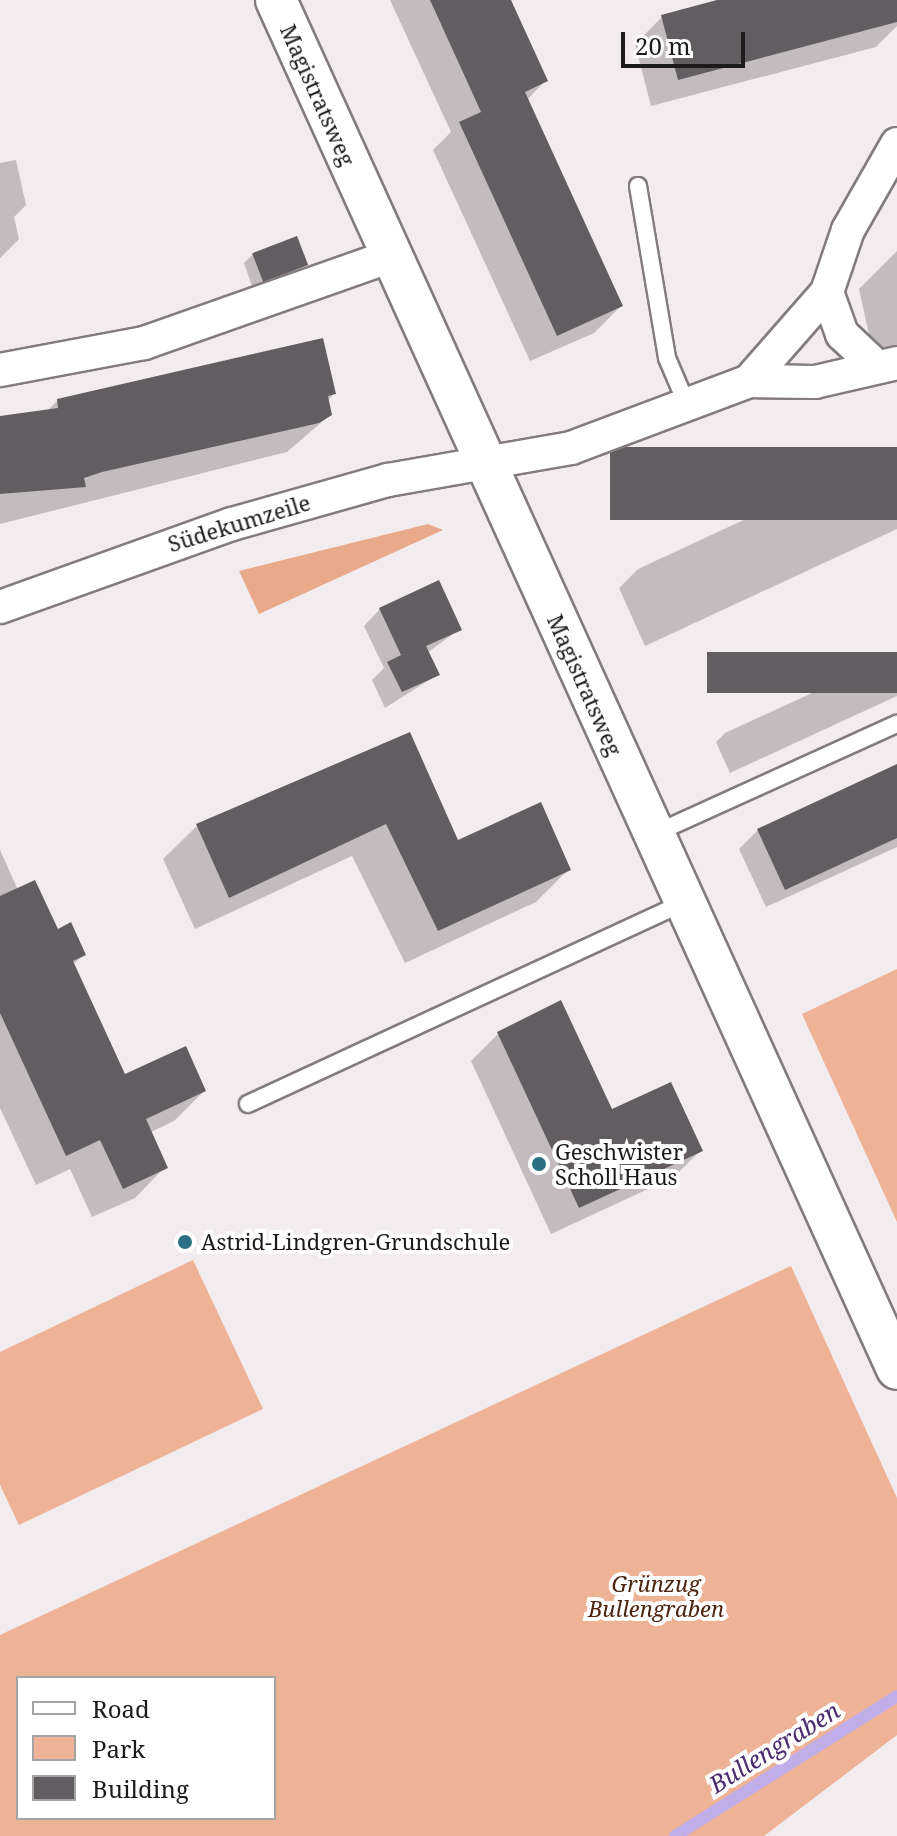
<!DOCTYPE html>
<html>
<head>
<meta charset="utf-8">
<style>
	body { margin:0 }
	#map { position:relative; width:897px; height:1836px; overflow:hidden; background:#f3ecef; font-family:"Noto Serif",serif }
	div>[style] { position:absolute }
	.green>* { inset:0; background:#eeb296 }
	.forest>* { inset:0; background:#e8aa8b }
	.shadow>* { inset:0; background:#0003 }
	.stream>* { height:12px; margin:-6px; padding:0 6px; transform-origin:6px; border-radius:6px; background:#c1ade8 }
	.building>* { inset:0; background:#615d61; transform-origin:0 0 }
	.roads { filter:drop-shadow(2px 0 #827c7e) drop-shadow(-2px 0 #827c7e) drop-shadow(0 2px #827c7e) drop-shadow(0 -2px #827c7e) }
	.service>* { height:16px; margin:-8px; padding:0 8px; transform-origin:8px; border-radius:8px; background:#fff }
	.minor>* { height:32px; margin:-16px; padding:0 16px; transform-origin:16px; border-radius:16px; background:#fff }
	.tertiary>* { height:40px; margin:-20px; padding:0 20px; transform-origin:20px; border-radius:20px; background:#fff }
	.dots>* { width:22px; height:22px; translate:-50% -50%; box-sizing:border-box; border:4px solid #fff; border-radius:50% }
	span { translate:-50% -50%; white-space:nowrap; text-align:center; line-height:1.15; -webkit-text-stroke:8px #fff; paint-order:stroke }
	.street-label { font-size:22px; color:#1d1a1b }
	.poi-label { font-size:22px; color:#1d1a1b }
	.left { translate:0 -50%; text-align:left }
	.park-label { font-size:22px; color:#4d250f; font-style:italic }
	.water-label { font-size:24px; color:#4a2d71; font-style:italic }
	.legend { position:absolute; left:16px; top:1676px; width:260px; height:144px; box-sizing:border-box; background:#fff; border:2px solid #a5a3a4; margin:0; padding:10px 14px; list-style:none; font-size:24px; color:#1d1a1b }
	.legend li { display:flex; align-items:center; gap:16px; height:40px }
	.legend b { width:40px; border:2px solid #a5a3a4 }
	.scale { position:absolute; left:621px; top:32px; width:124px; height:36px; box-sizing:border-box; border:4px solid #1d1a1b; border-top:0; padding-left:10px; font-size:24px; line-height:28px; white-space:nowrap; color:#1d1a1b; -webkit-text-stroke:6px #fff; paint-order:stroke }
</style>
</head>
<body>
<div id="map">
	<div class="green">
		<div style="clip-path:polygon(897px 969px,897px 1222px,802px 1014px)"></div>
		<div style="clip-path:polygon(193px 1260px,263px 1409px,19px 1525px,0 1485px,0 1352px)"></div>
		<div style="clip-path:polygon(evenodd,791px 1266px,897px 1498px,897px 1735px,764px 1836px,0 1836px,0 1635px,791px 1266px,18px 1678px,274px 1678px,274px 1818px,18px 1818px,18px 1678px)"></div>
	</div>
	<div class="forest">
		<div style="clip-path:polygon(428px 524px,443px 530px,259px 614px,239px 571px)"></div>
	</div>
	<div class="shadow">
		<div style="clip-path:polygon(390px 0,508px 0,545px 81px,527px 100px,621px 306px,594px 333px,530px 361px,433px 150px,451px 132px)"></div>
		<div style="clip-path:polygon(725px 0,897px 0,897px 26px,876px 47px,651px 106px,635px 44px,662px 17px)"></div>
		<div style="clip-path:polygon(16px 160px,26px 205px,14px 217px,19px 239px,0 258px,0 163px)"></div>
		<div style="clip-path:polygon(897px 251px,897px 348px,873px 353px,859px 289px)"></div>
		<div style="clip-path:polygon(253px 254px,305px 265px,253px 289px,244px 263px)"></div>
		<div style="clip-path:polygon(334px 394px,327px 401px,330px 415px,287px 452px,0 524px,0 418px,46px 412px,58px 400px)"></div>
		<div style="clip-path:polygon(897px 449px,897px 529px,645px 646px,619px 588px,638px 569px)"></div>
		<div style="clip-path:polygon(380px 609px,460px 629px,427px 653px,437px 675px,385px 708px,372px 680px,384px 668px,364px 626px)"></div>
		<div style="clip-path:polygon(897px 654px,897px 696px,730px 773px,716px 742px,725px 733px)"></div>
		<div style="clip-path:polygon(409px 734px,457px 842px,569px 869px,536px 902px,405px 963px,352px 856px,195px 929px,163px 859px,197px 826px)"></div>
		<div style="clip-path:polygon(897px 766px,897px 847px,766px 907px,739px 849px,758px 830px)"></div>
		<div style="clip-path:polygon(0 850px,18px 890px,84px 954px,73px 965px,124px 1077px,204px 1091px,174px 1121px,149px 1133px,165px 1167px,135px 1198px,92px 1217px,70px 1169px,36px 1185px,0 1108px)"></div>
		<div style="clip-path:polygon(498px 1034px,611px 1112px,701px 1150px,674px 1177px,551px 1234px,471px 1061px)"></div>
	</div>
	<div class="stream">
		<div style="left:675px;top:1836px;width:262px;rotate:-32.2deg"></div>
	</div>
	<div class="building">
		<div style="clip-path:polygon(430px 0,511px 0,548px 81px,525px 92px,623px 306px,557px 336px,459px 122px,481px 112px)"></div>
		<div style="clip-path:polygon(717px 0,897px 0,897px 22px,678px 80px,661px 15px)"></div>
		<div style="left:297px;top:236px;width:31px;height:48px;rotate:69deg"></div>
		<div style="clip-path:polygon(323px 338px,336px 394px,328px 396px,332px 415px,319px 423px,102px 472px,84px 478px,86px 487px,0 494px,0 416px,58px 408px,57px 399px)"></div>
		<div style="left:897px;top:447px;width:73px;height:287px;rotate:90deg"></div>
		<div style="clip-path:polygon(439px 580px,462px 630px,426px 646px,440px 675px,402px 692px,387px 662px,401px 655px,379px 608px)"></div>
		<div style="left:897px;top:652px;width:41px;height:190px;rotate:90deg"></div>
		<div style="clip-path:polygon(410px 732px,458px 840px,541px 802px,571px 870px,438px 931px,386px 824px,229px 898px,196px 824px)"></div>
		<div style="clip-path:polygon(897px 764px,897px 838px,785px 890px,757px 829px)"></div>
		<div style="clip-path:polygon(35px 880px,58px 929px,71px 922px,86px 955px,73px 961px,125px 1074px,186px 1046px,206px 1091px,146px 1119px,168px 1168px,123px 1189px,100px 1140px,66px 1156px,0 1013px,0 896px)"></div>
		<div style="clip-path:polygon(561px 1000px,612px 1109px,671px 1082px,703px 1151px,579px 1208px,497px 1032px)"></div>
	</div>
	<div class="roads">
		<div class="service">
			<div style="left:638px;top:186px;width:174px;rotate:80.4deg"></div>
			<div style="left:667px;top:358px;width:46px;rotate:66.8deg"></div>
			<div style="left:654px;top:834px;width:267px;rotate:-24.4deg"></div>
			<div style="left:248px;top:1104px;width:480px;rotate:-24.8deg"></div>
		</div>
		<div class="minor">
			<div style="left:827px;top:292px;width:45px;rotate:70.3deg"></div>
			<div style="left:842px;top:334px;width:48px;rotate:43.3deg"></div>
			<div style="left:0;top:370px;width:147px;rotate:-10.6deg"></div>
			<div style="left:144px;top:343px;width:262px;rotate:-19.4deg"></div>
			<div style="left:749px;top:381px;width:118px;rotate:-48.8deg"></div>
			<div style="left:827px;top:292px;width:65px;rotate:-71.3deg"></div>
			<div style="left:848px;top:230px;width:99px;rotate:-60.3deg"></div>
			<div style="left:0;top:607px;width:246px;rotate:-19.7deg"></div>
			<div style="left:232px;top:524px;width:162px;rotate:-15.8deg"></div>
			<div style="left:388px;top:480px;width:186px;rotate:-9.9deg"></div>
			<div style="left:571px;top:448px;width:190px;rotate:-20.6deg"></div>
			<div style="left:749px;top:381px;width:66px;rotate:0.9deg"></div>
			<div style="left:815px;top:382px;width:84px;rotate:-13deg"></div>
		</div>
		<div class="tertiary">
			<div style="left:276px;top:0;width:1503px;rotate:65.6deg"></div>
		</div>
	</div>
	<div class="dots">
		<div style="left:539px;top:1164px;background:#2d6f82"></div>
		<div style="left:185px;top:1242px;background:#2d6f82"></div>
	</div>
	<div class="street-label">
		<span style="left:318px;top:95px;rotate:66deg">Magistratsweg</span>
		<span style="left:239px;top:523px;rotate:-17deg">Südekumzeile</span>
		<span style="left:585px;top:685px;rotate:66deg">Magistratsweg</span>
	</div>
	<div class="poi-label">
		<span class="left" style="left:555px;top:1164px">Geschwister<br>Scholl Haus</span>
		<span class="left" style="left:201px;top:1242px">Astrid-Lindgren-Grundschule</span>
	</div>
	<div class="park-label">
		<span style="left:656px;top:1596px">Grünzug<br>Bullengraben</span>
	</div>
	<div class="water-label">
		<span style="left:774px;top:1747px;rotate:-32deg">Bullengraben</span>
	</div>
	<ul class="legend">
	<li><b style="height:10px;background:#fff"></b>Road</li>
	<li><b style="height:22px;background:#eeb296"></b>Park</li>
	<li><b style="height:22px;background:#615d61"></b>Building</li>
	</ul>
	<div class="scale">20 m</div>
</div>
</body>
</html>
